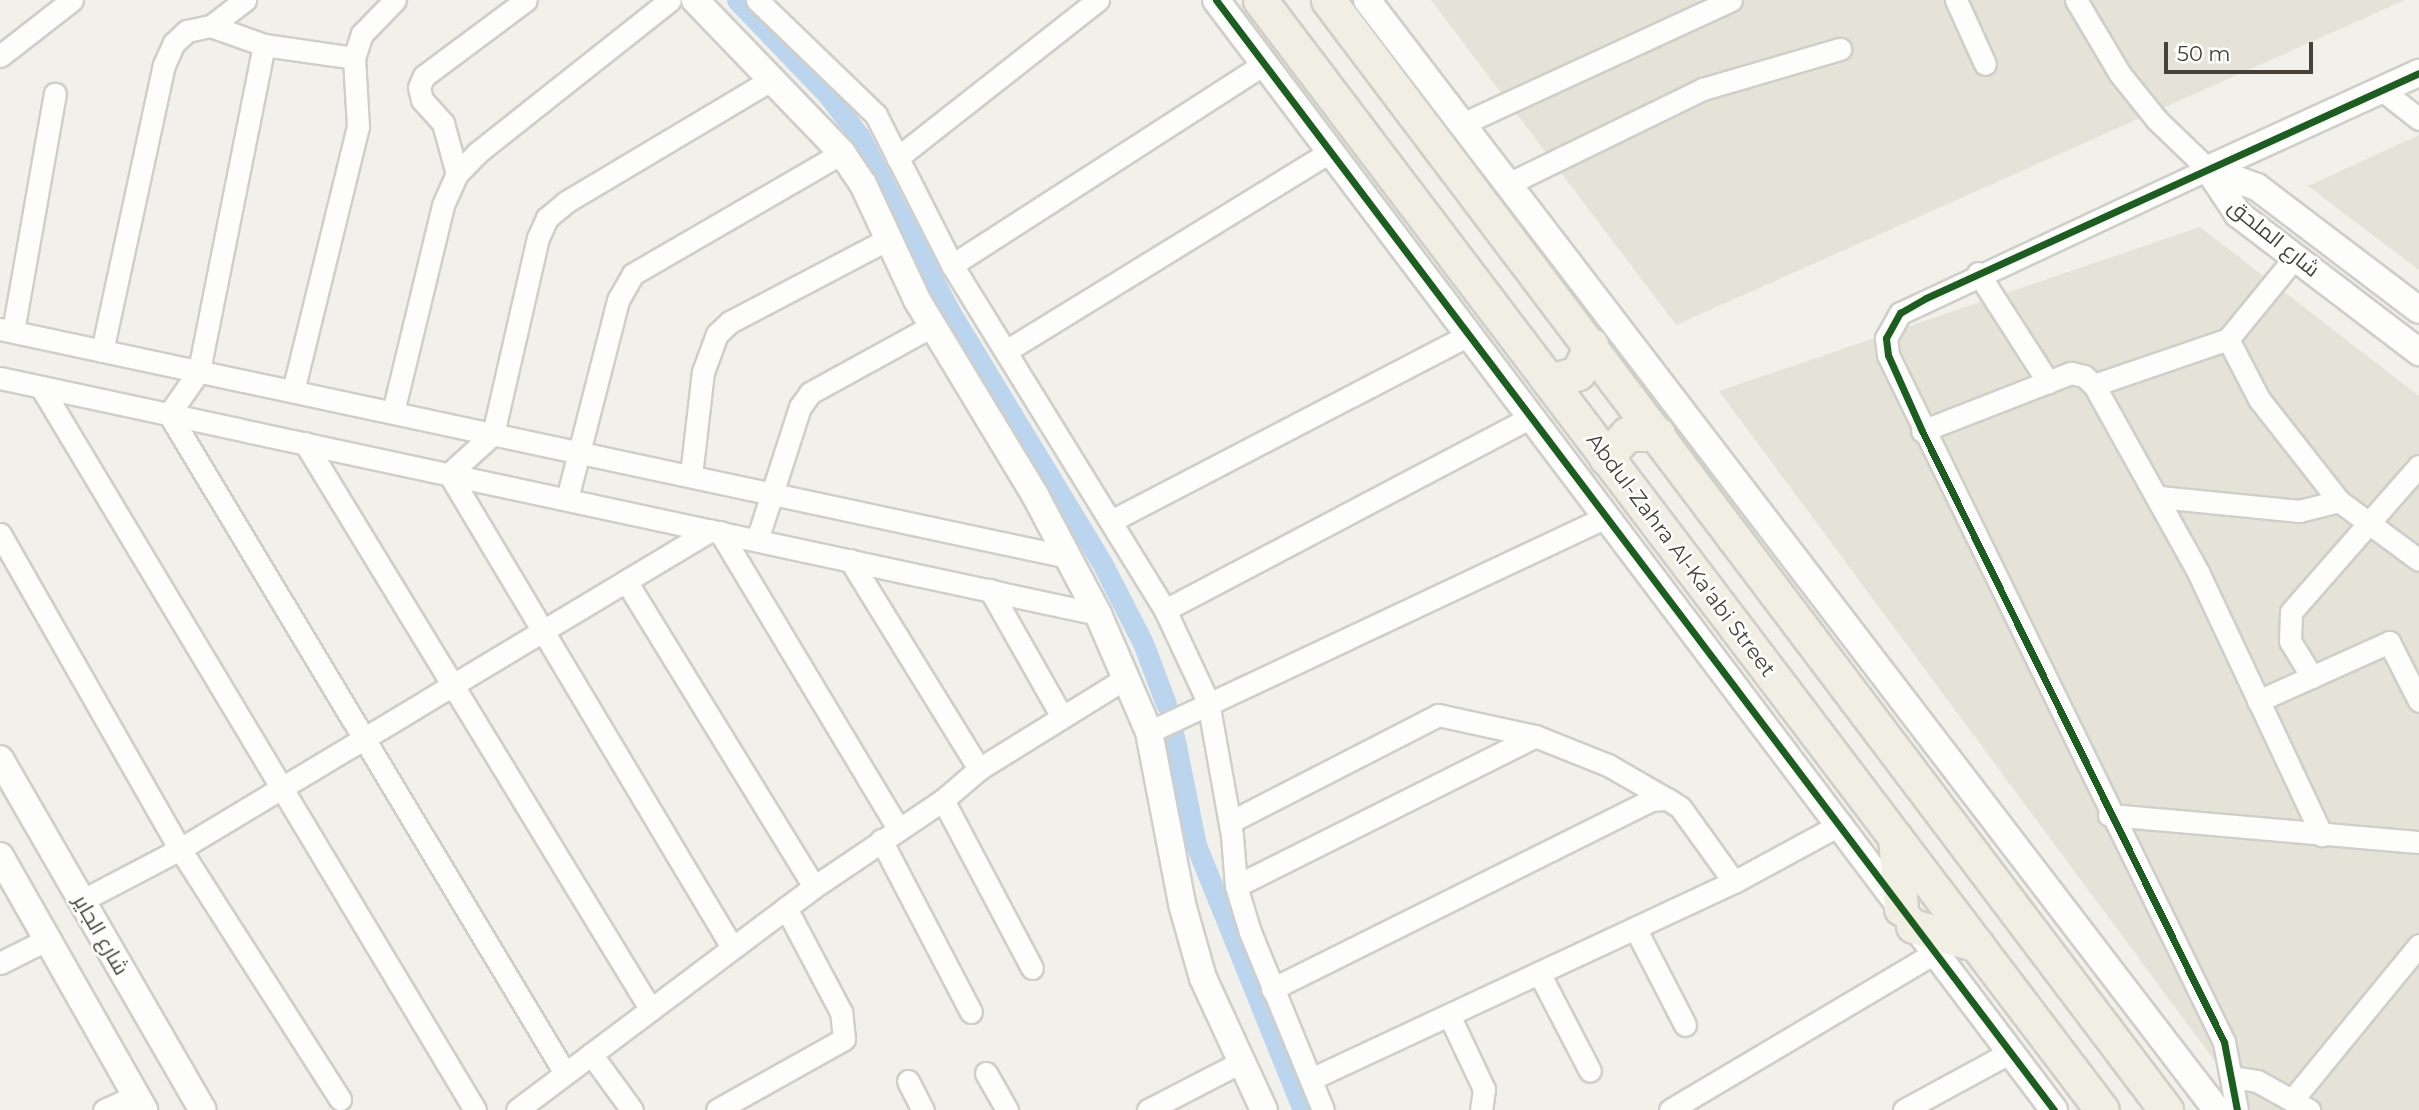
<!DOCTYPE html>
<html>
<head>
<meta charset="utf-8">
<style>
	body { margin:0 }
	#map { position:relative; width:2419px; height:1110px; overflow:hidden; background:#f1f0eb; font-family:Montserrat,Cairo,sans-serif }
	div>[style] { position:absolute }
	.residential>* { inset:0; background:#e5e2d8 }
	.canal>* { height:21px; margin:-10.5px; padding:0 10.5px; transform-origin:10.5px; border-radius:10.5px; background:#bcd5ee }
	.roads { filter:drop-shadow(2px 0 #cfcec8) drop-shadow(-2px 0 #cfcec8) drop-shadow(0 2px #cfcec8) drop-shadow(0 -2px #cfcec8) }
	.minor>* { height:21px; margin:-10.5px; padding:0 10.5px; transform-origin:10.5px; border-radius:10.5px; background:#fdfdfc }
	.tertiary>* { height:26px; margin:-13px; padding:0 13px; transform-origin:13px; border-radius:13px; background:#fdfdfc }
	.primary>* { height:33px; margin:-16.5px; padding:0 16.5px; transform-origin:16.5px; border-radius:16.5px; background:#f1efe4 }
	.cycleway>* { height:7px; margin:-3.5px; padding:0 3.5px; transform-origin:3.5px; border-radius:3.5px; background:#1b5e20 }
	span { translate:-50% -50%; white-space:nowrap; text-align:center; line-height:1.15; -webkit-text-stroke:5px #fff; paint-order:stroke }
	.street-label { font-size:21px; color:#474237 }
	.scale { position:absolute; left:2164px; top:42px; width:149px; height:32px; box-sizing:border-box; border:4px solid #474237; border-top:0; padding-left:9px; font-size:21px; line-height:24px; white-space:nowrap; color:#474237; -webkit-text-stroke:5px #fff; paint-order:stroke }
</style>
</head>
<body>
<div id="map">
	<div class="residential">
		<div style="clip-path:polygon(1431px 0,2405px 0,1676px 325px)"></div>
		<div style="clip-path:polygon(2419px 135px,2419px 270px,2308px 186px)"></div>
		<div style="clip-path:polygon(2200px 227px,2419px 396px,2419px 1110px,2251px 1110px,1719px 391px)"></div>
	</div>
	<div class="canal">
		<div style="left:737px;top:0;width:132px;rotate:46.2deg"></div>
		<div style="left:828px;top:95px;width:53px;rotate:52.7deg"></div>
		<div style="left:860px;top:137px;width:197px;rotate:62.8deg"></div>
		<div style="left:950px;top:312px;width:291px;rotate:58.8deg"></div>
		<div style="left:1101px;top:561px;width:92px;rotate:62.9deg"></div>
		<div style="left:1143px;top:643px;width:65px;rotate:69.3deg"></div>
		<div style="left:1174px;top:736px;width:111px;rotate:78.6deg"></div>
		<div style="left:1196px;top:845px;width:286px;rotate:68deg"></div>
	</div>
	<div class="roads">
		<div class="minor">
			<div style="left:757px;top:0;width:165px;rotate:44deg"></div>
			<div style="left:876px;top:115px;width:168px;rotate:63.1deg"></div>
			<div style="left:952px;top:265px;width:405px;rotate:58.3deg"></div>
			<div style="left:1165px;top:610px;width:102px;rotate:64.9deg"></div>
			<div style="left:1208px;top:702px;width:136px;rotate:79.8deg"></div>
			<div style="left:1232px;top:836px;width:50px;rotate:85.4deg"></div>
			<div style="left:1236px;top:886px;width:48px;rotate:73.1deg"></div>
			<div style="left:1250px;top:932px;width:192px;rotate:67.7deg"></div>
			<div style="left:1956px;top:0;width:70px;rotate:65.6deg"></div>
			<div style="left:2076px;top:0;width:86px;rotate:59.3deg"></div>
			<div style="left:2120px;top:74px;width:59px;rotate:51.2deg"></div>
			<div style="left:2157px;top:120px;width:71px;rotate:43.9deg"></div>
			<div style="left:2208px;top:169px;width:340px;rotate:154.9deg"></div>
			<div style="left:1900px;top:313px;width:29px;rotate:119deg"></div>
			<div style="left:1886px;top:338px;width:17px;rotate:83deg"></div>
			<div style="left:1888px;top:355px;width:765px;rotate:63.94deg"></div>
			<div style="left:2224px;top:1042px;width:69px;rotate:79.2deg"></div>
			<div style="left:211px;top:26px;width:43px;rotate:-37.4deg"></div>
			<div style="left:264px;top:45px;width:332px;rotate:101.3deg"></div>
			<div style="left:199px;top:371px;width:52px;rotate:124.9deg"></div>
			<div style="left:169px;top:414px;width:769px;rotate:59deg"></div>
			<div style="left:0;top:56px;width:91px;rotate:-37.9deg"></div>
			<div style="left:2382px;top:90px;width:47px;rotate:38.1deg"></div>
			<div style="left:1462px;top:124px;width:296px;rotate:-24.7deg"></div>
			<div style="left:897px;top:158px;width:256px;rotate:-38.2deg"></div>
			<div style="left:457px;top:174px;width:53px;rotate:-105.4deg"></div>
			<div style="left:443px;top:123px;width:31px;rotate:-132deg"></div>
			<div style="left:422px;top:100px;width:13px;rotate:-103deg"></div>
			<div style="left:419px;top:87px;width:12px;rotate:-66deg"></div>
			<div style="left:424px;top:76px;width:127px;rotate:-36.7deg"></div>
			<div style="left:1508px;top:184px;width:217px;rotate:-26deg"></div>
			<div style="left:1703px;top:89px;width:143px;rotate:-16.3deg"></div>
			<div style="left:952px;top:265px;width:373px;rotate:-32.8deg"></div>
			<div style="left:1978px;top:273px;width:130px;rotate:57.3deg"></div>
			<div style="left:0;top:329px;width:1092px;rotate:12.05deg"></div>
			<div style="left:13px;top:331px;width:241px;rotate:-80deg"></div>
			<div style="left:2228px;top:339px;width:68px;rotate:62.7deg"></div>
			<div style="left:2259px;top:399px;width:130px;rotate:51.9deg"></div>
			<div style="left:2339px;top:501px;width:99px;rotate:36.4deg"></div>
			<div style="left:102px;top:351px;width:293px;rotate:-77.8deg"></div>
			<div style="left:164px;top:65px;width:24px;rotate:-66deg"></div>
			<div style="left:174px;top:43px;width:18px;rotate:-43deg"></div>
			<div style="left:187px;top:31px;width:25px;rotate:-12deg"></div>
			<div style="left:211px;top:26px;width:56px;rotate:19.7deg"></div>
			<div style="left:264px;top:45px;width:91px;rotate:8.2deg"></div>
			<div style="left:1006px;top:351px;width:382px;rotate:-31.6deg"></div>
			<div style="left:0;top:378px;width:1123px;rotate:12.13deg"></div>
			<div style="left:2094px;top:385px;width:142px;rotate:-18.9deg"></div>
			<div style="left:2228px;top:339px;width:106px;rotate:-50.7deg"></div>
			<div style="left:41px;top:387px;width:843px;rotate:59.02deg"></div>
			<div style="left:293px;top:391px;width:272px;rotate:-76.2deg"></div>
			<div style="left:358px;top:127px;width:69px;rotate:-93.3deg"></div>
			<div style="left:354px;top:58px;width:25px;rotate:-72deg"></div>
			<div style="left:362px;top:34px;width:47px;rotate:-45.9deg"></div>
			<div style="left:393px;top:412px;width:213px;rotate:-76.4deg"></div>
			<div style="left:443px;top:205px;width:34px;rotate:-66deg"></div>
			<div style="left:457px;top:174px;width:29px;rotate:-46deg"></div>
			<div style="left:477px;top:153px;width:246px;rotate:-38.4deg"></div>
			<div style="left:1922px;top:431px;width:160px;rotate:-21.3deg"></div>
			<div style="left:2071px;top:373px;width:13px;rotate:13deg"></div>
			<div style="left:2084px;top:376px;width:13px;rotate:42deg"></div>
			<div style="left:2094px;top:385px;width:214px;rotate:60.9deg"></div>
			<div style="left:2198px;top:572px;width:291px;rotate:64.8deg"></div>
			<div style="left:305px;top:443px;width:664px;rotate:58.61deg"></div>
			<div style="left:691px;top:475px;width:104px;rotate:-83.4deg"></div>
			<div style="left:703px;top:372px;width:40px;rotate:-69.8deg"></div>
			<div style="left:717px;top:334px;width:18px;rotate:-43deg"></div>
			<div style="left:730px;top:322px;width:178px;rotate:-27.7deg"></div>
			<div style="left:2159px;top:497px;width:141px;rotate:5.7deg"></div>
			<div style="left:2299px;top:511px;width:41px;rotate:-14deg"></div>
			<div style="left:567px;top:499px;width:205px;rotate:-75.6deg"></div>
			<div style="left:618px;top:300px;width:30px;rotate:-60deg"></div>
			<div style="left:633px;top:274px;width:241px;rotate:-30.1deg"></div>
			<div style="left:1113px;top:520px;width:401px;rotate:-27.5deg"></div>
			<div style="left:720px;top:532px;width:345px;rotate:59deg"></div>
			<div style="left:0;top:534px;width:363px;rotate:60.3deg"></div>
			<div style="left:180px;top:849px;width:297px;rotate:57.4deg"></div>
			<div style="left:757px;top:540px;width:140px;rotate:-72.1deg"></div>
			<div style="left:800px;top:407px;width:17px;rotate:-54deg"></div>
			<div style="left:810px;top:393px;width:139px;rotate:-28.8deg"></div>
			<div style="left:850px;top:560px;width:246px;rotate:58.3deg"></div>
			<div style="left:626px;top:581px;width:359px;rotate:58.4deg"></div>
			<div style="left:990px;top:590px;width:144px;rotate:60.4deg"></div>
			<div style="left:1165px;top:610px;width:414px;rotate:-27.8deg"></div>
			<div style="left:2312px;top:677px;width:42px;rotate:-121.4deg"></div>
			<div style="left:2290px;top:641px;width:29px;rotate:-88deg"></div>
			<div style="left:2291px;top:612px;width:194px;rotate:-48.8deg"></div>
			<div style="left:2258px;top:701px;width:144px;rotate:-24.2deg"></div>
			<div style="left:2389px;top:642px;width:66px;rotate:63deg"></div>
			<div style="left:1149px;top:732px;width:505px;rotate:-25.2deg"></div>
			<div style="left:943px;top:800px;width:190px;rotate:62.1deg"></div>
			<div style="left:2109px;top:815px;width:311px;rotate:5deg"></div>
			<div style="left:1230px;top:822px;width:234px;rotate:-27.2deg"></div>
			<div style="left:1438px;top:715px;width:99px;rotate:12.2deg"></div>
			<div style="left:1535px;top:736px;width:79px;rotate:21.7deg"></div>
			<div style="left:1608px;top:765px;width:68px;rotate:30deg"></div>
			<div style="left:881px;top:840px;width:194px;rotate:62.4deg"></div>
			<div style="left:1236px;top:886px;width:335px;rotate:-26.6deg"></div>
			<div style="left:81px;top:901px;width:112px;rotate:-27.7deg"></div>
			<div style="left:180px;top:849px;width:619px;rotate:-31deg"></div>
			<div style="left:1635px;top:928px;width:109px;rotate:62.7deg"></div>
			<div style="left:732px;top:947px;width:551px;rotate:-120.89deg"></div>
			<div style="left:449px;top:474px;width:59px;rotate:-42.3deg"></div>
			<div style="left:493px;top:434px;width:201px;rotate:-77.1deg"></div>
			<div style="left:538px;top:238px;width:22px;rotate:-66deg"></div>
			<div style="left:547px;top:218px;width:25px;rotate:-40deg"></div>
			<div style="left:566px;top:202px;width:240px;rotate:-30.8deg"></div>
			<div style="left:0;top:963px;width:54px;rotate:-26.6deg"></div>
			<div style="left:1539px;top:973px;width:110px;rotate:62.5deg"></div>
			<div style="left:1272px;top:989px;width:424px;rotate:-26.5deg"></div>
			<div style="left:1651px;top:800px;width:16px;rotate:-4deg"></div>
			<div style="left:1667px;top:799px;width:15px;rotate:32deg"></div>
			<div style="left:1680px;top:807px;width:92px;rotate:54.2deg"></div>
			<div style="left:1449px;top:1015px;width:82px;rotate:64.7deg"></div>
			<div style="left:1484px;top:1089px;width:21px;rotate:98deg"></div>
			<div style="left:591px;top:1054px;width:69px;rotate:53.8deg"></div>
			<div style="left:986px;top:1073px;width:43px;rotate:60.4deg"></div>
			<div style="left:2232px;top:1077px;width:25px;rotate:9deg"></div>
			<div style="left:2257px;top:1081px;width:60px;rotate:29.1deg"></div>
			<div style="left:1311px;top:1079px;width:467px;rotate:-25deg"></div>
			<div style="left:1734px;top:882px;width:122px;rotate:-28.5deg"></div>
			<div style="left:908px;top:1081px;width:33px;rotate:63deg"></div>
			<div style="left:2293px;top:1099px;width:199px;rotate:-50.7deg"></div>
			<div style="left:104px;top:1110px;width:35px;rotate:-24deg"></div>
			<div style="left:517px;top:1110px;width:371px;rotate:-36.9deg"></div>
			<div style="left:814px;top:887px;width:156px;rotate:-34deg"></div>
			<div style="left:943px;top:800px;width:48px;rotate:-40.7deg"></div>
			<div style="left:979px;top:769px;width:171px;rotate:-31.8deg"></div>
			<div style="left:717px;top:1110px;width:145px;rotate:-29.2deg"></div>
			<div style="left:844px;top:1039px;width:27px;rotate:-96deg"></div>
			<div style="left:841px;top:1012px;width:118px;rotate:-117.9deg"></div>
			<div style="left:1148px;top:1110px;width:105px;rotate:-27.3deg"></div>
			<div style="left:1670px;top:1110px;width:307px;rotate:-30.7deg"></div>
			<div style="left:1904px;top:1110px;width:122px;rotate:-28.5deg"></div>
		</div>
		<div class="tertiary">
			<div style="left:695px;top:0;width:212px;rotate:46.1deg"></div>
			<div style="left:842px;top:153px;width:37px;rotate:56deg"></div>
			<div style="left:863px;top:184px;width:128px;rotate:65deg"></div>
			<div style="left:917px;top:300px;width:228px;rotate:58.8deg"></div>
			<div style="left:1035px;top:495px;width:135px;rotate:62.1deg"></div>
			<div style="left:1098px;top:614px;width:129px;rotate:66.6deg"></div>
			<div style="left:1149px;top:732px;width:175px;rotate:79.1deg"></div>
			<div style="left:1182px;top:904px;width:77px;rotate:74.2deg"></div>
			<div style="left:1203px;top:978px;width:145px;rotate:65.2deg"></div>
			<div style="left:1216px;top:0;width:1391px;rotate:52.95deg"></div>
			<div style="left:1367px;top:0;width:1398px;rotate:52.56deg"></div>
			<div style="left:2208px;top:169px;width:54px;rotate:56.3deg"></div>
			<div style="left:2238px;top:214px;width:228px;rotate:37.3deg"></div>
			<div style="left:2208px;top:169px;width:52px;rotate:20.2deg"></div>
			<div style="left:2257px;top:187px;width:203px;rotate:37.2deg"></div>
			<div style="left:2208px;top:169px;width:232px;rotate:-24.5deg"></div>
			<div style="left:0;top:759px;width:405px;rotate:60deg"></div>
			<div style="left:0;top:856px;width:292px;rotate:60.4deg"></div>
		</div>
		<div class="primary">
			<div style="left:1260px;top:0;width:1393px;rotate:52.82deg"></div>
			<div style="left:1328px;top:0;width:1391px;rotate:52.95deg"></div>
			<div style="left:1549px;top:381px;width:30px;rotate:-15deg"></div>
			<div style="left:1578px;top:373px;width:31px;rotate:-65deg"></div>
			<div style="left:1606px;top:458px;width:32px;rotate:-49deg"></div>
			<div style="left:1627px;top:434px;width:31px"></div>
			<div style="left:1895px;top:837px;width:72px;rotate:85.2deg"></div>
			<div style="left:1913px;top:926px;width:67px;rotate:16.5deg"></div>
		</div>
	</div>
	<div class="cycleway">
		<div style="left:1216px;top:0;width:1391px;rotate:52.95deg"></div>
		<div style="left:2237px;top:1110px;width:69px;rotate:-100.8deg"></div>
		<div style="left:2224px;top:1042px;width:682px;rotate:-116.3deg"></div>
		<div style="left:1922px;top:431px;width:83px;rotate:-114.1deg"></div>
		<div style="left:1888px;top:355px;width:17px;rotate:-97deg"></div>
		<div style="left:1886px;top:338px;width:29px;rotate:-61deg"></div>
		<div style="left:1900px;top:313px;width:30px;rotate:-30deg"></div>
		<div style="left:1926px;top:298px;width:542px;rotate:-24.53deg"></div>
	</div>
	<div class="street-label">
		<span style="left:2274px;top:238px;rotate:39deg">شارع الملحق</span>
		<span style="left:1681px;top:555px;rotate:53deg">Abdul-Zahra Al-Ka'abi Street</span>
		<span style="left:101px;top:935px;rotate:60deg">شارع الجاير</span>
	</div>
	<div class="scale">50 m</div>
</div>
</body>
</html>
